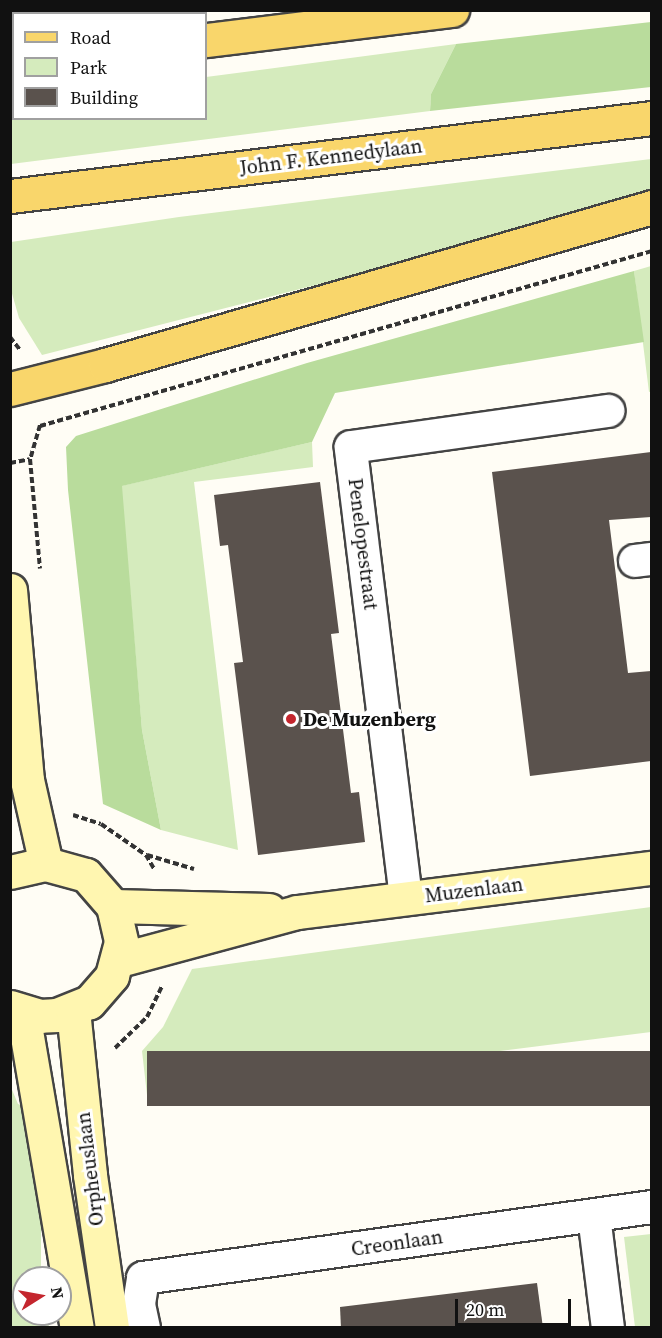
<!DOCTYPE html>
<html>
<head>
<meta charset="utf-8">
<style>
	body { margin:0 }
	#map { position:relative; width:662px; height:1338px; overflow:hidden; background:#fffdf5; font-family:"Source Serif 4",serif }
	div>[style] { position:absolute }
	.green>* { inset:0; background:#d5ebbd }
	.forest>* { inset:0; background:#b9dc9c }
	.building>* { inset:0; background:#5a524d; transform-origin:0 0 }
	.path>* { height:4px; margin-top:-2px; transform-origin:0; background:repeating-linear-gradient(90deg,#333 0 6px,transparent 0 9px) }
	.roads { filter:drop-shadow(2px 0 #444) drop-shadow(-2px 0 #444) drop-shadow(0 2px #444) drop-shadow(0 -2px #444) }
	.street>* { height:32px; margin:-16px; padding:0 16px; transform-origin:16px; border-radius:16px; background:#fff }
	.secondary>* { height:33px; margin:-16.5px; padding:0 16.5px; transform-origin:16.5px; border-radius:16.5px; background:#fff6b0 }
	.primary>* { height:33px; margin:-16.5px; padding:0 16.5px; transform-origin:16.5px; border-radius:16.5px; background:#f9d66b }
	.dots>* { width:16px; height:16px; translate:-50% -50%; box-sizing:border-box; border:3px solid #fff; border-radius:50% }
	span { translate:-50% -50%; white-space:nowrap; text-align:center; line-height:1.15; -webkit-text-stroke:6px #fff; paint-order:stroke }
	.street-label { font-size:20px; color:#111 }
	.poi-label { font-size:20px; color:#111; font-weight:700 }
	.left { translate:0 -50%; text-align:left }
	.frame { position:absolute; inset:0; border:12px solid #111; pointer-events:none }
	.legend { position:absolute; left:12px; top:12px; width:195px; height:108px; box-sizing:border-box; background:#fff; border:2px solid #a0a0a0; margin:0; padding:8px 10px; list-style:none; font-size:18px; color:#111 }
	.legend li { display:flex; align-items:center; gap:12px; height:30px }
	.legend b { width:30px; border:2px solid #a0a0a0 }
	.north { position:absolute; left:12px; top:1266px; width:60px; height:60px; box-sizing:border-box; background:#fff; border:2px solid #a0a0a0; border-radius:50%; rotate:79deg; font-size:16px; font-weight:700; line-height:24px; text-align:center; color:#111 }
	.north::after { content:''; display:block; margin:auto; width:21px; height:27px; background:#c4262e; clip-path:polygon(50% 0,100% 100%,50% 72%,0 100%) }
	.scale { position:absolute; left:455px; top:1299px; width:116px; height:27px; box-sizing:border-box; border:3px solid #111; border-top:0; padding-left:8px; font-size:18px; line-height:21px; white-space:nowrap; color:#111; -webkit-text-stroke:4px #fff; paint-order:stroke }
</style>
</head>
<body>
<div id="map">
	<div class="green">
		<div style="clip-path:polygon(456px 44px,431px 94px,430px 111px,11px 164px,11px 96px,13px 96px,14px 118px,206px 118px,206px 77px)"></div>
		<div style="clip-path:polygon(651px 159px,651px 194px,457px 249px,42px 355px,19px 318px,11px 290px,11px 242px,179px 217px)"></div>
		<div style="clip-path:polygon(651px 266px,652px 391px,649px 392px,634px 271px)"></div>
		<div style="clip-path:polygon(312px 442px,313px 467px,194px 482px,238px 850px,161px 830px,142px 730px,121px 486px)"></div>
		<div style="clip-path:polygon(651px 907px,651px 1032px,147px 1095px,142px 1051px,163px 1027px,192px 969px)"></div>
		<div style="clip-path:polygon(10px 1085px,18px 1104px,30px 1108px,41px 1192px,41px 1278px,24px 1278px,24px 1314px,47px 1314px,49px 1327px,11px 1327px)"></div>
		<div style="clip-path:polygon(651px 1234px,651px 1327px,635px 1327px,624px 1237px)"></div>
	</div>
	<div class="forest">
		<div style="clip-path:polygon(651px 22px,651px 87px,430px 111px,431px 94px,456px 44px)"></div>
		<div style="clip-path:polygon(634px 271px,644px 342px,335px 393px,312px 442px,122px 486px,142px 730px,161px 830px,103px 804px,68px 490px,66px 447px,76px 436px,307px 363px)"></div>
	</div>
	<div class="building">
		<div style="clip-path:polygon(651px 452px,651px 517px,609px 520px,628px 673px,651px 671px,651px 761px,530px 776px,492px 472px)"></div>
		<div style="clip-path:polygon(320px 482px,339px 633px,331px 634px,351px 793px,359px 792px,365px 842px,258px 855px,234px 663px,243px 662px,228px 545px,220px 546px,214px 495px)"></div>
		<div style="left:651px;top:1051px;width:55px;height:504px;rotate:90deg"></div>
		<div style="clip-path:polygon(537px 1283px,543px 1328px,341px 1328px,340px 1307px)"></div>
	</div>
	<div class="path">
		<div style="left:10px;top:337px;width:16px;rotate:52deg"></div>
		<div style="left:40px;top:425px;width:35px;rotate:106deg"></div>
		<div style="left:30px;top:459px;width:110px;rotate:84.8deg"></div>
		<div style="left:40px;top:426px;width:637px;rotate:-15.96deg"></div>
		<div style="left:10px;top:463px;width:20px;rotate:-11deg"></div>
		<div style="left:73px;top:815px;width:29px;rotate:18deg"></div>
		<div style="left:101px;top:824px;width:55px;rotate:34.6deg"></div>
		<div style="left:146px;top:855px;width:16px;rotate:60deg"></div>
		<div style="left:147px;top:855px;width:49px;rotate:16.6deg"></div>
		<div style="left:115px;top:1048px;width:45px;rotate:-44.1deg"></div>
		<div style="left:147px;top:1017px;width:34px;rotate:-64deg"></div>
	</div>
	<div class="roads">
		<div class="street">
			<div style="left:635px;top:561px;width:17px;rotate:-7deg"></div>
			<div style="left:406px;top:898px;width:454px;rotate:-97deg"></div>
			<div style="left:351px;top:447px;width:260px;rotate:-8deg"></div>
			<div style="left:594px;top:1216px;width:113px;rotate:82.9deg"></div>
			<div style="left:144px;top:1328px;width:25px;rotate:-102deg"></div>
			<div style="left:139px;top:1304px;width:26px;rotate:-81deg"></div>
			<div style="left:143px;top:1278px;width:514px;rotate:-7.94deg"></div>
		</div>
		<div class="secondary">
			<div style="left:10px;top:590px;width:191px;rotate:84.9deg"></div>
			<div style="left:27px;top:780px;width:86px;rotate:77.3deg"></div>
			<div style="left:10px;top:872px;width:37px;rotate:-13deg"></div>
			<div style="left:46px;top:864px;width:41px;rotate:15.4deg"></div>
			<div style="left:86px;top:875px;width:41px;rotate:48.9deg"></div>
			<div style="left:113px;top:906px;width:37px;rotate:77deg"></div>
			<div style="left:121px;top:942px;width:35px;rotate:105deg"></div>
			<div style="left:112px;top:976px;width:35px;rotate:131deg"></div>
			<div style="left:89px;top:1002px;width:35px;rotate:158deg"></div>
			<div style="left:57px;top:1015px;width:17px;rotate:177deg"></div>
			<div style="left:40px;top:1016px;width:31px;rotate:-163deg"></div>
			<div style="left:113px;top:906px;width:156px;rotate:1.5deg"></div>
			<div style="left:119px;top:960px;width:184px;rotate:-15.1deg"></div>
			<div style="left:297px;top:912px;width:358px;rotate:-7.1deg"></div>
			<div style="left:73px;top:1010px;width:166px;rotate:84.1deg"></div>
			<div style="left:90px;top:1175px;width:155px;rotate:81.8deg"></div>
			<div style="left:23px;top:1013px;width:320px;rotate:80.3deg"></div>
		</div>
		<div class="primary">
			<div style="left:206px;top:40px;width:248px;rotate:-7deg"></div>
			<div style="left:10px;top:64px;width:4px"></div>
			<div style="left:10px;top:196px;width:647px;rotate:-6.93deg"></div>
			<div style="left:10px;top:389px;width:98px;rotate:-14.2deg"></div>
			<div style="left:105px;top:365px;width:569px;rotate:-16.11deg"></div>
		</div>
	</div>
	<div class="dots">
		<div style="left:291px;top:719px;background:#c4262e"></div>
	</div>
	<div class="street-label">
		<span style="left:331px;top:157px;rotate:-7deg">John F. Kennedylaan</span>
		<span style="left:363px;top:544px;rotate:83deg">Penelopestraat</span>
		<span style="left:474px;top:890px;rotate:-7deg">Muzenlaan</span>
		<span style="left:90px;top:1169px;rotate:-97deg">Orpheuslaan</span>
		<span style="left:397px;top:1243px;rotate:-8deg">Creonlaan</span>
	</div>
	<div class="poi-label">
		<span class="left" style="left:303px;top:719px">De Muzenberg</span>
	</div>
	<div class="frame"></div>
	<ul class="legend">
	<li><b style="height:8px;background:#f9d66b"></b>Road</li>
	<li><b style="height:16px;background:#d5ebbd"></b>Park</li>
	<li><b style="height:16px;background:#5a524d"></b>Building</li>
	</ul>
	<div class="north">N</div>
	<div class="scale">20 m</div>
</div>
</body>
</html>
